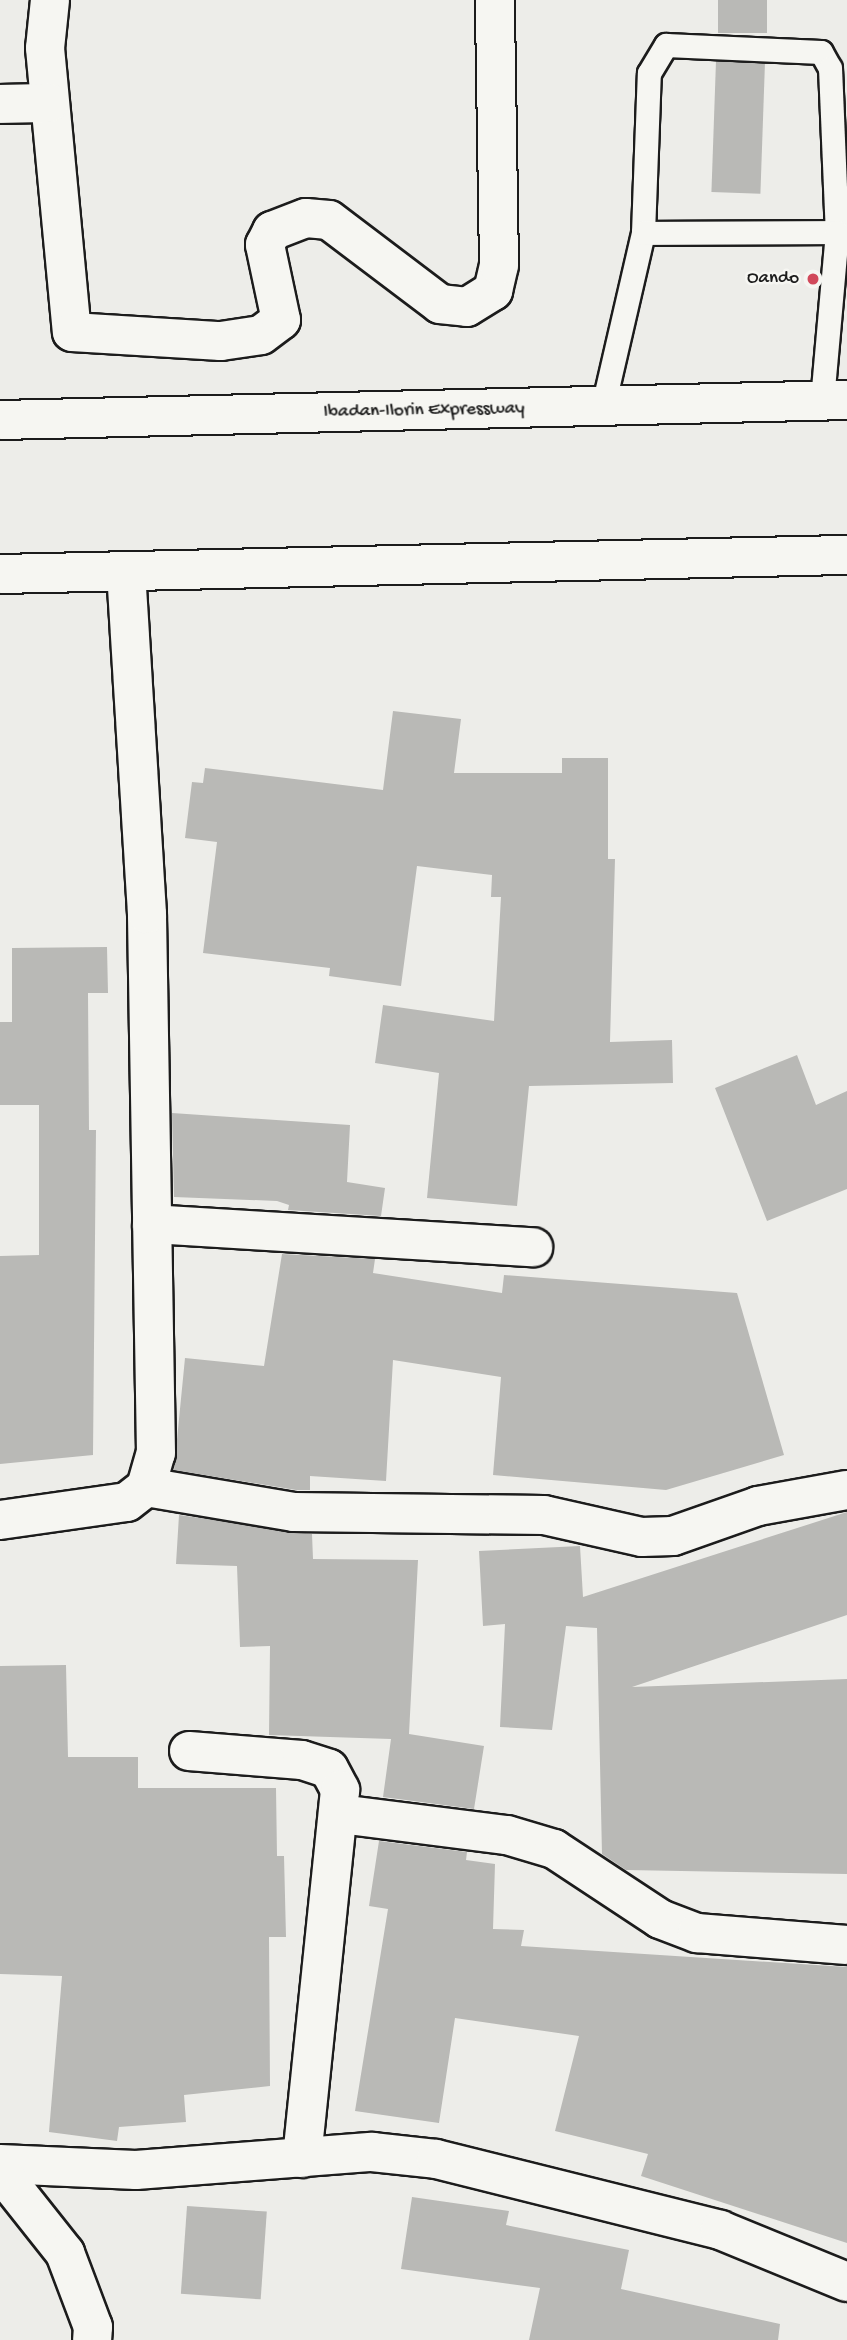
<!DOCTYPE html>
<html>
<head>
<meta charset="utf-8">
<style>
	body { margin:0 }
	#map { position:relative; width:847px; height:2340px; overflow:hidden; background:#edede9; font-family:"Gochi Hand",sans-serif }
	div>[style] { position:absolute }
	.building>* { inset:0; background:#b9b9b6; transform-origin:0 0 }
	.roads { filter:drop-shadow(2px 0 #1c1c1c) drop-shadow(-2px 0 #1c1c1c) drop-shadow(0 2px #1c1c1c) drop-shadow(0 -2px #1c1c1c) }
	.service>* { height:23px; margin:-11.5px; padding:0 11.5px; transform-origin:11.5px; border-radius:11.5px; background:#f6f6f2 }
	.minor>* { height:38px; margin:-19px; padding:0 19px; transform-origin:19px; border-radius:19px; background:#f6f6f2 }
	.motorway>* { height:38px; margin:-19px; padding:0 19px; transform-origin:19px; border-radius:19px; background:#f6f6f2 }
	.dots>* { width:19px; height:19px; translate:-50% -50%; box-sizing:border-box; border:4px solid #f6f6f2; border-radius:50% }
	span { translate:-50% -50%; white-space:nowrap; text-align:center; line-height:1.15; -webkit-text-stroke:5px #f6f6f2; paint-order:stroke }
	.poi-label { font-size:19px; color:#1c1c1c }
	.right { translate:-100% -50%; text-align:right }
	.street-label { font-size:19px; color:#1c1c1c }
</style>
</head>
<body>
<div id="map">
	<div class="building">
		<div style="left:718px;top:0;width:49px;height:33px"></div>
		<div style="left:716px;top:61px;width:49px;height:131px;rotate:2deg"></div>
		<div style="clip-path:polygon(393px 711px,461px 719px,454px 773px,562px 773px,562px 758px,608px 758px,608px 859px,615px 859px,610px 1042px,672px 1040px,673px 1083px,529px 1086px,517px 1206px,427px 1198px,439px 1073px,375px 1063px,383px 1005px,494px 1021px,501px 897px,491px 897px,492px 875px,417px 866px,401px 986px,329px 976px,330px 968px,203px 953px,217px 842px,185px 838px,192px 782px,203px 783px,205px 768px,383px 790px)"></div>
		<div style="clip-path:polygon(107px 947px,108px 993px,88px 993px,89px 1130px,96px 1130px,93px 1455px,0 1464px,0 1256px,39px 1255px,39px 1105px,0 1105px,0 1022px,12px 1022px,12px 948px)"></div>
		<div style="clip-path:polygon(797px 1055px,816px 1105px,847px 1091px,847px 1189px,767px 1221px,715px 1088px)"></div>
		<div style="clip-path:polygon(172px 1113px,350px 1125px,347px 1182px,385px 1188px,381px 1216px,288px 1210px,289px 1205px,277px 1201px,174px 1197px)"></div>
		<div style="clip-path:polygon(282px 1254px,375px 1259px,373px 1273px,502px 1293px,504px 1275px,737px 1293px,784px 1455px,666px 1490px,493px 1475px,501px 1377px,393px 1360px,386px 1481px,310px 1476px,310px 1490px,296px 1490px,174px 1470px,185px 1358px,264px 1366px)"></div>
		<div style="clip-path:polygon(847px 1512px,847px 1615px,632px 1687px,847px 1679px,847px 1874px,626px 1870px,602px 1854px,597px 1628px,566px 1626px,552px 1730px,500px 1727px,505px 1624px,483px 1626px,479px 1551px,580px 1546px,583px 1597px)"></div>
		<div style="clip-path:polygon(179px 1515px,312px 1534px,313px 1559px,418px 1560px,409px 1734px,484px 1746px,474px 1809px,383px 1797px,391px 1739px,269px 1735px,270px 1646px,240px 1647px,237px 1566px,176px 1564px)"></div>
		<div style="clip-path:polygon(66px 1665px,68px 1757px,138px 1757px,138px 1788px,276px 1788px,277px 1856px,284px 1856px,286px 1937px,269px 1937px,270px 2086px,184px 2095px,186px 2122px,119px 2127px,117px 2141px,49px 2132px,62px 1976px,0 1974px,0 1666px)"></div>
		<div style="clip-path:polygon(379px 1841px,467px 1852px,466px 1860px,495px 1864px,493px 1929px,524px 1930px,521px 1946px,847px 1967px,847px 2243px,641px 2176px,648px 2154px,555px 2131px,579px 2036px,455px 2018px,439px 2123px,355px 2111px,388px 1909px,369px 1906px)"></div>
		<div style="clip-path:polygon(412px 2197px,509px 2211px,506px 2225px,629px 2250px,621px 2289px,780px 2324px,778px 2340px,529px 2340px,540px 2288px,401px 2269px)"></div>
		<div style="left:187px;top:2206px;width:80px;height:88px;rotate:4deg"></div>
	</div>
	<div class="roads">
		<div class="service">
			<div style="left:643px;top:233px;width:160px;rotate:-87.9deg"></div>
			<div style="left:649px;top:73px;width:33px;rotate:-59deg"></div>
			<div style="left:666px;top:45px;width:155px;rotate:2.6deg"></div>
			<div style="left:821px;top:52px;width:18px;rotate:61deg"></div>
			<div style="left:830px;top:68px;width:164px;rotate:87.6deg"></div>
			<div style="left:603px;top:406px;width:178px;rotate:-77deg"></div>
			<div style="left:643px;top:233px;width:194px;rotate:-0.3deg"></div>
			<div style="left:837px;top:232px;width:169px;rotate:95.1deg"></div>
		</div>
		<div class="minor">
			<div style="left:50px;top:0;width:48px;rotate:95.9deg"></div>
			<div style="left:45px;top:48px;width:285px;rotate:84.6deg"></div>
			<div style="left:72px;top:332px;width:149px;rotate:3.5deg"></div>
			<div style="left:221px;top:341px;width:40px;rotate:-8.5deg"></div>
			<div style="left:261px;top:335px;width:25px;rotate:-37deg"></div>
			<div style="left:281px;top:320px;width:77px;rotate:-102deg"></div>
			<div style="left:265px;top:245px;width:16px;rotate:-63deg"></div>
			<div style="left:272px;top:231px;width:36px;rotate:-21deg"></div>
			<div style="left:306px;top:218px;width:23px;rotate:5deg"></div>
			<div style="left:329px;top:220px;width:139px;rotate:37.1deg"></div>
			<div style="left:440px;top:304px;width:27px;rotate:6deg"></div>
			<div style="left:467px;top:307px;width:31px;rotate:-32deg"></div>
			<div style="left:493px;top:291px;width:27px;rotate:-77deg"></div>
			<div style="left:499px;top:265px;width:265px;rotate:-90.9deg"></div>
			<div style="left:0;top:104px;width:49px;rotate:-1.2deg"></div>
			<div style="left:152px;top:1224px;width:382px;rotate:3.5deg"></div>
			<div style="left:146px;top:1487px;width:150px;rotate:9.6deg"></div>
			<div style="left:294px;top:1512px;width:250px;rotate:0.7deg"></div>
			<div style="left:544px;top:1515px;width:100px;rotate:12.7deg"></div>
			<div style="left:642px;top:1537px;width:31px;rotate:-2deg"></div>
			<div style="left:673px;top:1536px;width:90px;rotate:-19.4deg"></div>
			<div style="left:758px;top:1506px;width:90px;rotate:-10.2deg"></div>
			<div style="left:0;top:1520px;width:128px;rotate:-8.1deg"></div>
			<div style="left:127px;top:1502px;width:24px;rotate:-38deg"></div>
			<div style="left:146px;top:1487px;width:35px;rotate:-74deg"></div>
			<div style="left:156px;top:1453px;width:539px;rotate:-90.96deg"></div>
			<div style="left:147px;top:914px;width:343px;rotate:-93.5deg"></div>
			<div style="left:189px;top:1751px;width:113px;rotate:4.6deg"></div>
			<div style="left:302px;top:1760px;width:28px;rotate:18deg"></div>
			<div style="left:329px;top:1769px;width:24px;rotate:62deg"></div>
			<div style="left:340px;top:1790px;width:370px;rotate:95.9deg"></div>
			<div style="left:340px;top:1814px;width:168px;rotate:7.2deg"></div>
			<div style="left:507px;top:1835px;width:49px;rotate:16.6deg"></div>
			<div style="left:554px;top:1849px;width:127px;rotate:33.4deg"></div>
			<div style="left:660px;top:1919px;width:40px;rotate:21deg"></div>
			<div style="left:697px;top:1933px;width:150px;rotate:4.6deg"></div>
			<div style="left:0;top:2164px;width:136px;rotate:2.5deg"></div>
			<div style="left:136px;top:2170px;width:237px;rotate:-4.4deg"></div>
			<div style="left:372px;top:2152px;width:64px;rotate:6.2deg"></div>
			<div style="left:436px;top:2159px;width:293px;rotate:14deg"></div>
			<div style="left:720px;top:2230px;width:137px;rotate:22.3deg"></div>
			<div style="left:0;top:2171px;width:105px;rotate:51.6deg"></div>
			<div style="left:65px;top:2253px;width:79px;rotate:69.3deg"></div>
			<div style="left:93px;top:2327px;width:13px;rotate:94deg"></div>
		</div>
		<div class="motorway">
			<div style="left:0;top:420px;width:847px;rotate:-1.35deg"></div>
			<div style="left:0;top:574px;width:847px;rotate:-1.29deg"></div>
		</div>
	</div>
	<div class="dots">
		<div style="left:813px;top:279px;background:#d1495b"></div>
	</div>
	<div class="poi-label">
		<span class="right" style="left:799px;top:279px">Oando</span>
	</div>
	<div class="street-label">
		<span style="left:424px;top:411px;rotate:-1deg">Ibadan-Ilorin Expressway</span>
	</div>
</div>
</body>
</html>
